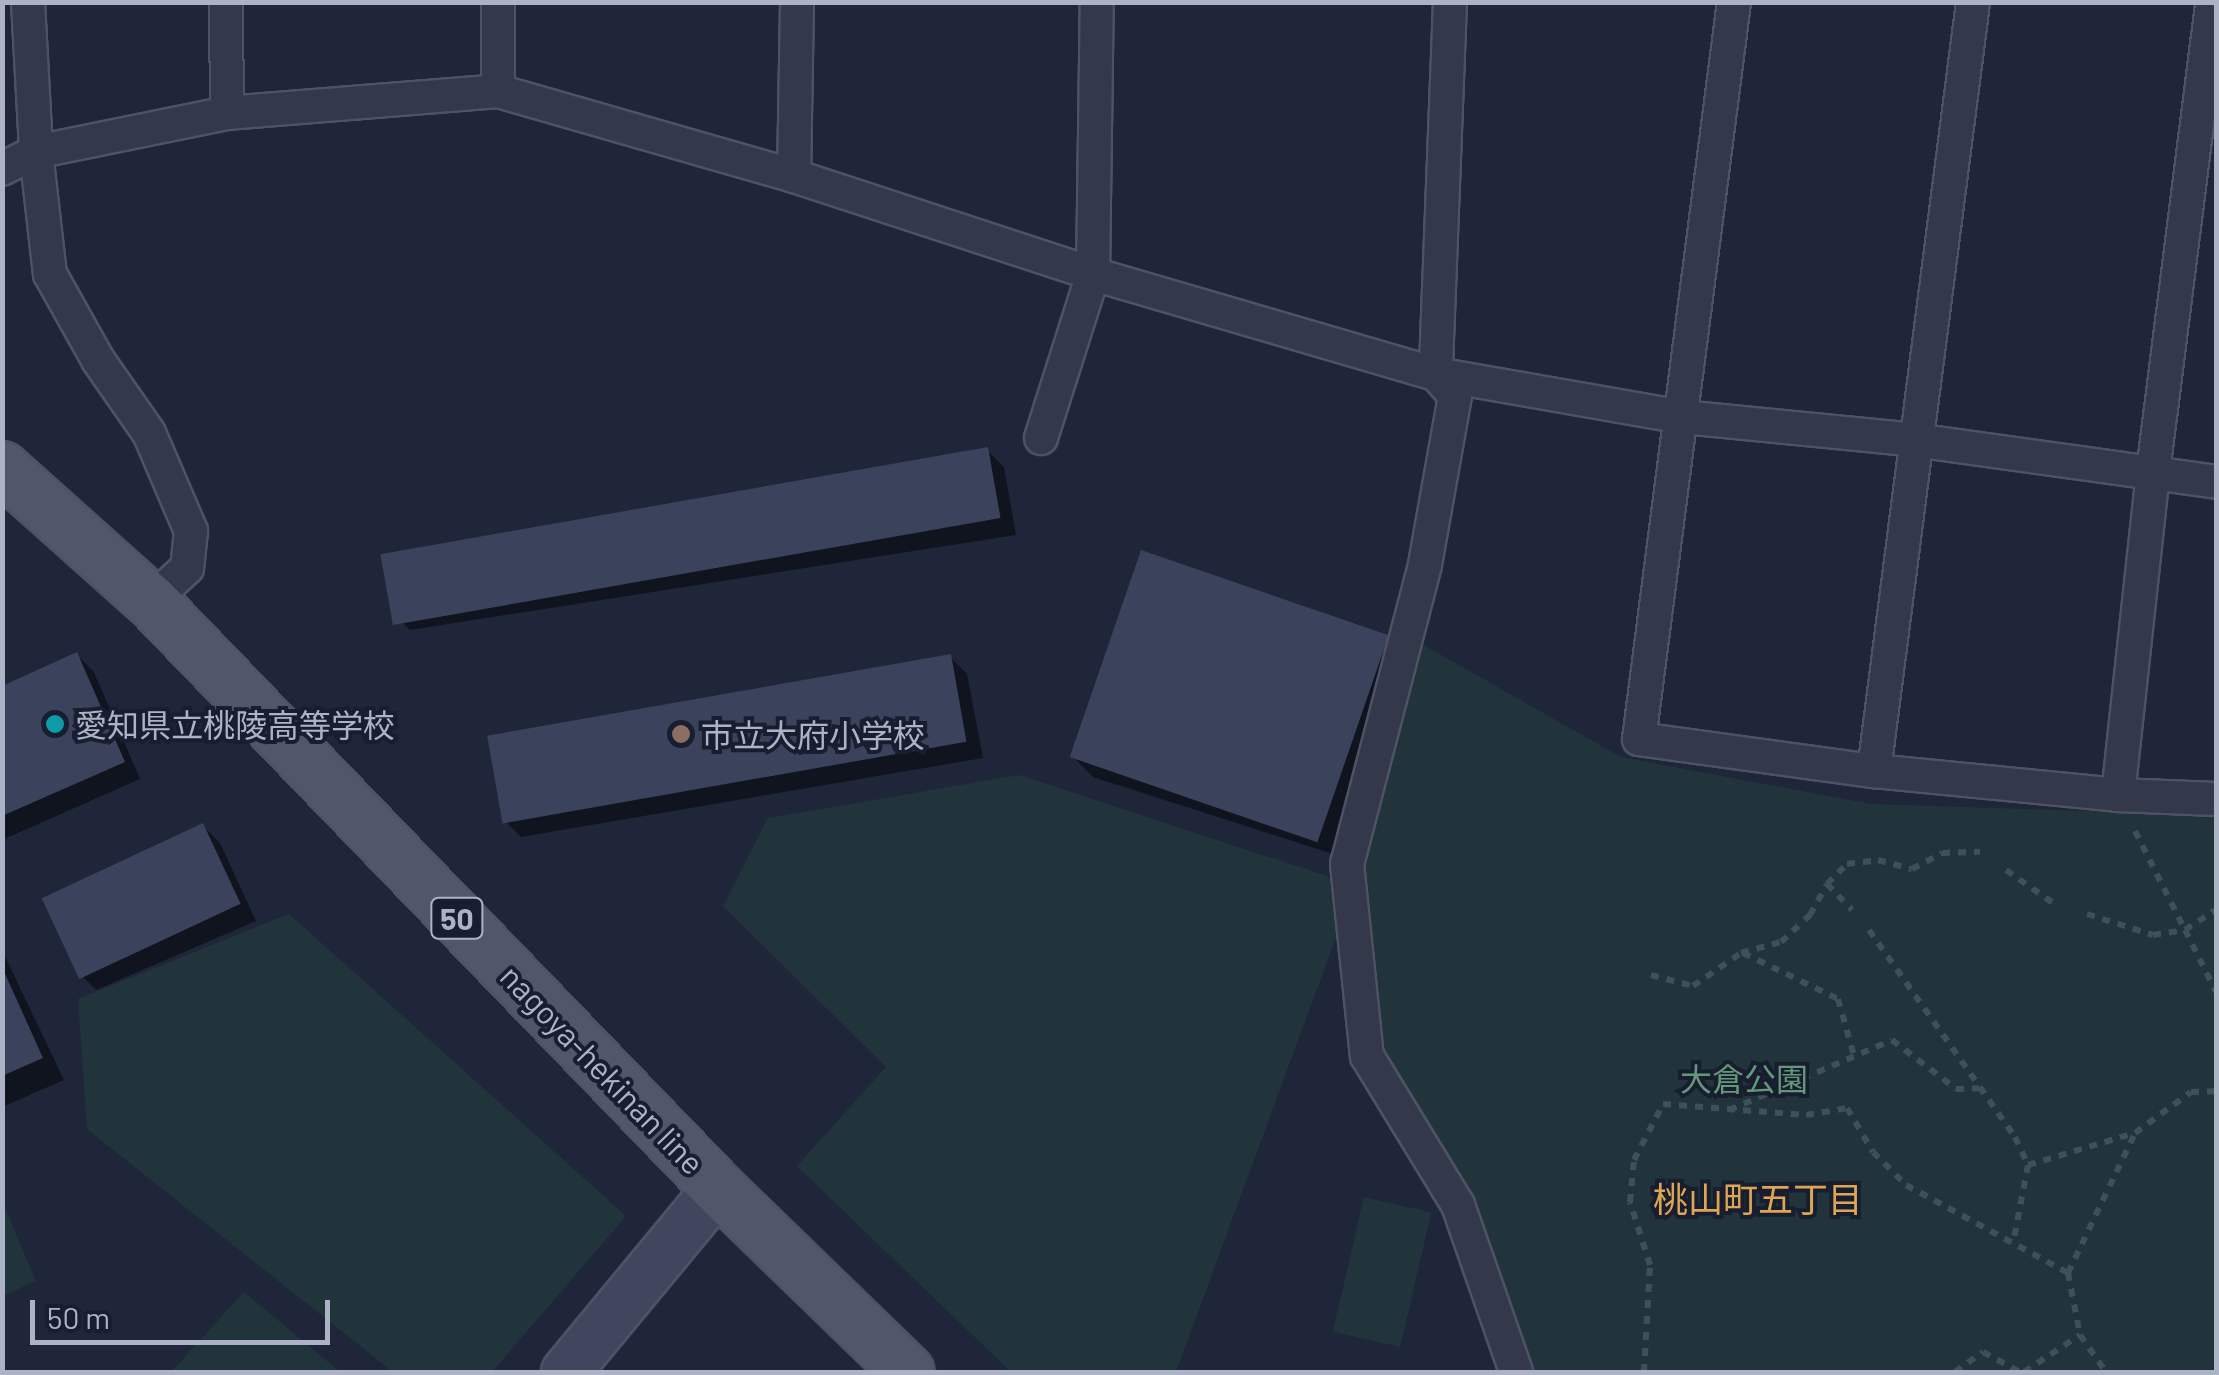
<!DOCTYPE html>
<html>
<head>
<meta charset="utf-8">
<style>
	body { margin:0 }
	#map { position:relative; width:2219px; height:1375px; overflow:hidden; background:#1f263a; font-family:Barlow,"Noto Sans JP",sans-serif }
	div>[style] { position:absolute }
	.green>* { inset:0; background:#21343b; transform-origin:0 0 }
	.shadow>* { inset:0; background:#0007 }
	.building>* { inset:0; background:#3a435b; transform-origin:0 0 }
	.path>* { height:6px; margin-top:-3px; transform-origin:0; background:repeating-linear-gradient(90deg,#3f5158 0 8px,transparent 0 16px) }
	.roads { filter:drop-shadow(2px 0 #4d5365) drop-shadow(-2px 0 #4d5365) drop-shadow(0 2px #4d5365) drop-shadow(0 -2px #4d5365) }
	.street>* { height:32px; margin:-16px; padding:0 16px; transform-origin:16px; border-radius:16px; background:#33384a }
	.secondary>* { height:48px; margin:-24px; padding:0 24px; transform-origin:24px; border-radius:24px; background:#40465e }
	.primary>* { height:52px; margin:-26px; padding:0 26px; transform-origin:26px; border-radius:26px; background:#50576b }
	.dots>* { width:28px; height:28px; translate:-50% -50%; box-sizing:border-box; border:5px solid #181e2f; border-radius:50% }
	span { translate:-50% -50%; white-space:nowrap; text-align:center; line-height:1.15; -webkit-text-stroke:8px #181e2f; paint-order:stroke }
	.shield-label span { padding:2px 8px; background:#181e2f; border:2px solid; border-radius:8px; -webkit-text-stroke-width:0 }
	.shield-label { font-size:30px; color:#adb3c7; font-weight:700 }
	.poi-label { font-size:32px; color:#adb3c7 }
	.left { translate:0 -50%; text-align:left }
	.street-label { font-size:32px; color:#adb3c7 }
	.park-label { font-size:32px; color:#639978 }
	.neighbourhood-label { font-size:35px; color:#dca653 }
	.frame { position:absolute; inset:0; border:5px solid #adb3c7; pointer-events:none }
	.scale { position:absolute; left:30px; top:1300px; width:300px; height:45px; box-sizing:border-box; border:5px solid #adb3c7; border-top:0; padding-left:12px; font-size:30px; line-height:35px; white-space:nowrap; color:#adb3c7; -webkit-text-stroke:8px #181e2f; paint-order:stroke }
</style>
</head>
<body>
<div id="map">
	<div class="green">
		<div style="clip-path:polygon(1420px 643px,1621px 757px,1871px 804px,2216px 815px,2216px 1372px,1532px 1372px,1473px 1201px,1379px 1055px,1359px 867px)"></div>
		<div style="clip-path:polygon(1019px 775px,1333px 878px,1346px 910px,1176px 1372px,1011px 1372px,797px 1166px,886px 1067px,723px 906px,768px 818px)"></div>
		<div style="clip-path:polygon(289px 914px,626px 1216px,492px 1372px,393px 1372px,87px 1129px,78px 999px)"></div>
		<div style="left:1364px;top:1197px;width:69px;height:138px;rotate:13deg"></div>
		<div style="clip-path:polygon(2px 1201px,36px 1281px,3px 1296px,2px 1296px)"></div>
		<div style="clip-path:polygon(244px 1292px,340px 1372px,171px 1372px)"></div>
	</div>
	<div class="shadow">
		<div style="clip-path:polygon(987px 450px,1004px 467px,1016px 535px,410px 630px,393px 613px)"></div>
		<div style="clip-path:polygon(1388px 636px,1410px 658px,1342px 857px,1093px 777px,1071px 755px)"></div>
		<div style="clip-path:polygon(77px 655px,94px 672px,140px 779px,2px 840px,2px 689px)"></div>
		<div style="clip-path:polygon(950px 657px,967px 674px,983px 758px,521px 837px,504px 820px)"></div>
		<div style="clip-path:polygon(203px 826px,220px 843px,256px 921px,96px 990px,79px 973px)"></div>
		<div style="clip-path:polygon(2px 950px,64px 1080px,2px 1107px)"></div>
	</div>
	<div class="building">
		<div style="left:988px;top:447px;width:72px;height:617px;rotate:80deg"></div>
		<div style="left:1141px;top:550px;width:262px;height:219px;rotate:19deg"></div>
		<div style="clip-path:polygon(77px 652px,125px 762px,2px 816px,2px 686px)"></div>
		<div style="left:951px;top:654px;width:89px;height:471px;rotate:80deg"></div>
		<div style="left:203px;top:823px;width:89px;height:178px;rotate:65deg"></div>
		<div style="clip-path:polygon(2px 967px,43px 1058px,2px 1076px)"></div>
	</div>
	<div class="path">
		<div style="left:2135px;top:831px;width:111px;rotate:63.2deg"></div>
		<div style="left:2185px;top:930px;width:37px;rotate:-33deg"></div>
		<div style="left:2006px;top:870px;width:57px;rotate:35.1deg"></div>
		<div style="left:1827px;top:884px;width:36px;rotate:46deg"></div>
		<div style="left:2087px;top:914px;width:69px;rotate:17.7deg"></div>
		<div style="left:2153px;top:935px;width:32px;rotate:-9deg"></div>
		<div style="left:2185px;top:930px;width:69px;rotate:63.4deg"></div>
		<div style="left:1869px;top:930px;width:253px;rotate:54.8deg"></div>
		<div style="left:2015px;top:1137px;width:31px;rotate:65deg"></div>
		<div style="left:2028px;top:1165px;width:80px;rotate:100.8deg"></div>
		<div style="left:1743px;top:953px;width:106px;rotate:25.8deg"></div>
		<div style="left:1838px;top:999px;width:59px;rotate:74.3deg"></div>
		<div style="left:1651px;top:975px;width:43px;rotate:14.7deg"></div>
		<div style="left:1693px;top:986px;width:58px;rotate:-34.5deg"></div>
		<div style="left:1741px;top:953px;width:41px;rotate:-15.4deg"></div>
		<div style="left:1781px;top:942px;width:40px;rotate:-43deg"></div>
		<div style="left:1810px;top:915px;width:35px;rotate:-61deg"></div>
		<div style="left:1827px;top:884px;width:28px;rotate:-45deg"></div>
		<div style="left:1847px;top:864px;width:31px;rotate:-7deg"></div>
		<div style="left:1878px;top:860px;width:35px;rotate:15deg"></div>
		<div style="left:1912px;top:869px;width:34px;rotate:-28deg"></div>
		<div style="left:1942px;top:853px;width:38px;rotate:-2deg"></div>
		<div style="left:1729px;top:1110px;width:177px;rotate:-23.2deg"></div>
		<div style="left:1892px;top:1040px;width:81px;rotate:37.4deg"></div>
		<div style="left:1956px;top:1089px;width:23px;rotate:-2deg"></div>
		<div style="left:2028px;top:1165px;width:112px;rotate:-16.7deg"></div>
		<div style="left:2135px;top:1133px;width:69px;rotate:-36.2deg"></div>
		<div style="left:2191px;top:1092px;width:25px;rotate:-2deg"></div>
		<div style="left:2068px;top:1273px;width:63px;rotate:79deg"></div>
		<div style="left:2080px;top:1335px;width:45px;rotate:54.9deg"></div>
		<div style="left:1644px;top:1372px;width:107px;rotate:-86.8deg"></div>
		<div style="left:1650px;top:1265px;width:66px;rotate:-107.6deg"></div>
		<div style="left:1630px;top:1202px;width:42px;rotate:-84.6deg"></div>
		<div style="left:1634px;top:1160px;width:63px;rotate:-62.6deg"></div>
		<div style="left:1663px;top:1104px;width:143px;rotate:4.4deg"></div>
		<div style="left:1806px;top:1115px;width:42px;rotate:-9.7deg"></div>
		<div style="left:1847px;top:1108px;width:51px;rotate:59.4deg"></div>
		<div style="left:1873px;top:1152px;width:47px;rotate:45deg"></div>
		<div style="left:1906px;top:1185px;width:184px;rotate:28.5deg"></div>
		<div style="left:2068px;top:1273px;width:155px;rotate:-64.4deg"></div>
		<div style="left:1955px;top:1372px;width:34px;rotate:-36deg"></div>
		<div style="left:1983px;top:1352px;width:42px;rotate:28.4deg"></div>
		<div style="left:2024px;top:1372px;width:67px;rotate:-33.5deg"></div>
	</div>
	<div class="roads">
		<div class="street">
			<div style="left:28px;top:2px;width:150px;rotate:86.9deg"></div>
			<div style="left:36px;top:152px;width:123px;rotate:83.5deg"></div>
			<div style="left:50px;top:274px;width:98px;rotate:60.8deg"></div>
			<div style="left:98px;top:360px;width:89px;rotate:55.1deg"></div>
			<div style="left:149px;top:433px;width:107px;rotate:66.8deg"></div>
			<div style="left:191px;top:531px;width:37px;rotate:96deg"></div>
			<div style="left:187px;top:568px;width:49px;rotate:137.5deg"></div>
			<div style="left:226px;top:2px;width:111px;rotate:89.5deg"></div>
			<div style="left:1450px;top:2px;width:372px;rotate:92.2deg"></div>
			<div style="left:1436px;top:374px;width:29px;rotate:49deg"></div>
			<div style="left:1455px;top:396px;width:172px;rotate:100.1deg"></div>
			<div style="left:1425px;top:565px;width:309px;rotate:104.6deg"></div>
			<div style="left:1347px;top:864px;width:193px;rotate:84.1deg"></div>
			<div style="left:1367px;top:1056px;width:175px;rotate:58.6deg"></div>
			<div style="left:1458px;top:1205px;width:177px;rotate:70.8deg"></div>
			<div style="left:1734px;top:2px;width:743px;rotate:97.34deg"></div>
			<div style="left:1639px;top:739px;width:237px;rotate:7.8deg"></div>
			<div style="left:1874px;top:771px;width:245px;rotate:5.6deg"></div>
			<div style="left:2118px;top:795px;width:98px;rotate:2.3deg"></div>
			<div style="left:498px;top:91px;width:89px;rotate:-90deg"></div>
			<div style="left:2px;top:169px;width:38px;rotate:-27deg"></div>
			<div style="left:36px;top:152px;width:195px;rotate:-11.5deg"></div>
			<div style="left:227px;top:113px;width:272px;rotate:-4.6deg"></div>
			<div style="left:498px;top:91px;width:308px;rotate:16deg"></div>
			<div style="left:794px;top:176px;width:315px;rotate:18.1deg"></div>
			<div style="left:1093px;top:274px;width:357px;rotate:16.3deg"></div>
			<div style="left:1436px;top:374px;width:250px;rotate:9.9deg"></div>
			<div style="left:1682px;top:417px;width:234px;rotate:5.6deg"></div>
			<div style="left:1915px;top:440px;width:304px;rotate:7.9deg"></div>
			<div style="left:794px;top:176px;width:174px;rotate:-89deg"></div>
			<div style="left:1041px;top:438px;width:172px;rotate:-72.4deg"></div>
			<div style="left:1093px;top:274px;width:272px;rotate:-89.2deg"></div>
			<div style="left:1874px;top:771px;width:775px;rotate:-82.66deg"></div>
			<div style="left:2118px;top:795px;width:325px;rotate:-83.8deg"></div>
			<div style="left:2153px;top:472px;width:474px;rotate:-82.8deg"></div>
		</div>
		<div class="secondary">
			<div style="left:566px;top:1372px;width:239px;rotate:-50.4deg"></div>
		</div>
		<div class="primary">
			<div style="left:2px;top:468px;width:200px;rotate:41.8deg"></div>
			<div style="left:151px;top:601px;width:816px;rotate:45.99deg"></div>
			<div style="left:718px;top:1188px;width:264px;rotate:44.1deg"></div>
		</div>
	</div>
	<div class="dots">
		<div style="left:55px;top:724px;background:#0f9aa8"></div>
		<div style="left:681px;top:734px;background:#8d6e63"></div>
	</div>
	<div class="shield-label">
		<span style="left:457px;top:918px">50</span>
	</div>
	<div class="poi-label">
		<span class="left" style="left:75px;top:724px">愛知県立桃陵高等学校</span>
		<span class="left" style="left:701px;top:734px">市立大府小学校</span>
	</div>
	<div class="street-label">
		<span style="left:603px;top:1069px;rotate:46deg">nagoya-hekinan line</span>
	</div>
	<div class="park-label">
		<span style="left:1744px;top:1078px">大倉公園</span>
	</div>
	<div class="neighbourhood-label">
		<span style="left:1758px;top:1198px">桃山町五丁目</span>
	</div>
	<div class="frame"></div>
	<div class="scale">50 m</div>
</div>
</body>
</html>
